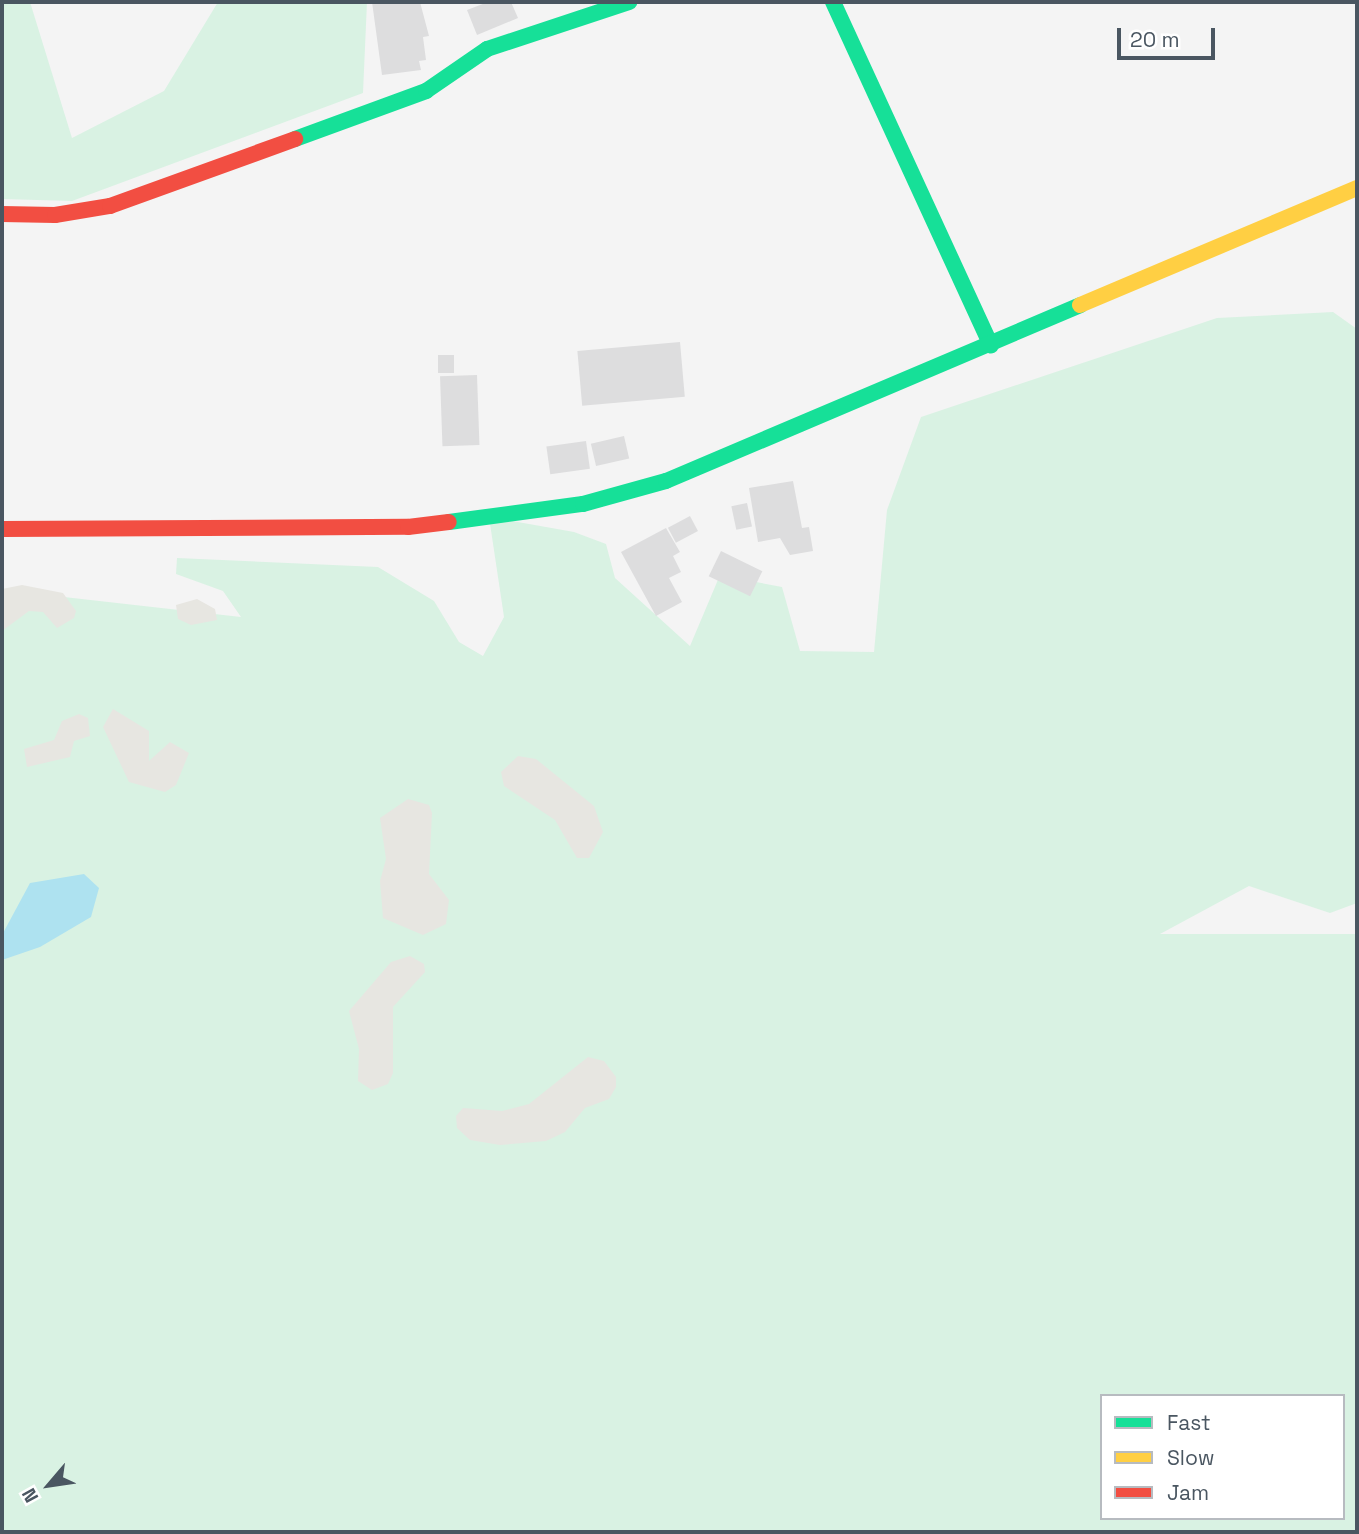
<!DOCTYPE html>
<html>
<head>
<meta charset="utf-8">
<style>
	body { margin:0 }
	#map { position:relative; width:1359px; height:1534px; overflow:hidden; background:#f4f4f4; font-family:"Space Grotesk",sans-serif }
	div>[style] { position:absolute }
	.green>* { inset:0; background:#d9f2e3 }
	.sand>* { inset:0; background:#e7e6e1 }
	.water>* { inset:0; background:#aee2f0 }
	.building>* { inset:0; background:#ddddde; transform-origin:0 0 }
	.fast>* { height:16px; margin:-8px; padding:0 8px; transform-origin:8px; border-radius:8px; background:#16e098 }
	.slow>* { height:16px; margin:-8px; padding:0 8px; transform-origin:8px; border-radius:8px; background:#ffcf43 }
	.jam>* { height:16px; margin:-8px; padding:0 8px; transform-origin:8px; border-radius:8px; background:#f24e42 }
	span { translate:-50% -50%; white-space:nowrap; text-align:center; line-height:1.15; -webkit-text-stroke:6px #fff; paint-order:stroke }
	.frame { position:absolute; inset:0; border:4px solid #4a5661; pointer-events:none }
	.legend { position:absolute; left:1100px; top:1394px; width:245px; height:126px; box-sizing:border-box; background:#fff; border:2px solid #b7bbc0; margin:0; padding:9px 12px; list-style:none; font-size:21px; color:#4a5661 }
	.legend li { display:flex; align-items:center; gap:14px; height:35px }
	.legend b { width:35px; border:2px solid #b7bbc0 }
	.north { position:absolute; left:14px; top:1450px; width:70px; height:70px; -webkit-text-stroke:5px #fff; paint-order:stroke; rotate:241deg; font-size:19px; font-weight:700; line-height:28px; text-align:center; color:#4a5661 }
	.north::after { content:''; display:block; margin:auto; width:24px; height:32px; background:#4a5661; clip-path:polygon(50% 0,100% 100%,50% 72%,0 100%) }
	.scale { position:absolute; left:1117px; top:28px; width:98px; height:32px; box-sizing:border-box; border:4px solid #4a5661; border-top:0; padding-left:9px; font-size:21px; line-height:24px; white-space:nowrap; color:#4a5661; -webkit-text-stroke:5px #fff; paint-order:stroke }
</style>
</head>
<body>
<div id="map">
	<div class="green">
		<div style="clip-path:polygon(2px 2px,30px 2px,72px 138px,164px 91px,218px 2px,367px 2px,363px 93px,72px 201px,2px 199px)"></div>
		<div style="clip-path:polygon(evenodd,1333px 312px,1357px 329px,1357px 903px,1330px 913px,1249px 886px,1160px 934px,1357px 934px,1357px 1532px,2px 1532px,2px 590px,241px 617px,223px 591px,176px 574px,177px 558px,378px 567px,434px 601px,459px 642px,483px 656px,504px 617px,489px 517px,574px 532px,606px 544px,615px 578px,690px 646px,720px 575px,782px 587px,800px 651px,874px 652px,887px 510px,921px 417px,1217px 318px,1333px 312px,1102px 1396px,1343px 1396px,1343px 1518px,1102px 1518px,1102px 1396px)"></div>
	</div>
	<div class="sand">
		<div style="clip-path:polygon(22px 585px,63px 593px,76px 611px,74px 618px,57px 628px,43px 612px,29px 611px,2px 631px,2px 589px)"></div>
		<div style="clip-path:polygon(197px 599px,215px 609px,217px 620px,191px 625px,178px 619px,176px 605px)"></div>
		<div style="clip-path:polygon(113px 709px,149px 731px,149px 761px,170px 742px,189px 753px,176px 785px,165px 792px,129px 782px,103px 727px)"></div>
		<div style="clip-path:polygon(79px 714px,88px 718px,90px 736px,74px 741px,70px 757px,27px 767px,24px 749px,54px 740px,62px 721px)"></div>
		<div style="clip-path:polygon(518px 756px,536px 759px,594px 806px,603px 832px,589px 858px,577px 858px,555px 820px,504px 786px,501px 772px)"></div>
		<div style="clip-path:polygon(408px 799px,429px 805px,432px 813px,429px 874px,449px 900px,446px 924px,423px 935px,383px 918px,380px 881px,386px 859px,380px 818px)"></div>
		<div style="clip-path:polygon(410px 956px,424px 964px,425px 972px,393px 1007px,393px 1073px,388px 1084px,372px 1090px,358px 1081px,359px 1049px,349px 1011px,391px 962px)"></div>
		<div style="clip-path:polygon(588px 1057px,604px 1061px,616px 1077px,616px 1087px,609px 1099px,585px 1108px,565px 1132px,546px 1141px,500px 1145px,470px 1140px,457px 1128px,456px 1116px,463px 1108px,502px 1111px,529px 1104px)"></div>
	</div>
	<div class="water">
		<div style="clip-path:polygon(84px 874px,99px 888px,91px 917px,40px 947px,2px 960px,2px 935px,30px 883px)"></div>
	</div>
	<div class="building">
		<div style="clip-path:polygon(372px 2px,420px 2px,429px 36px,423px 37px,426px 60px,419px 61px,421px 70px,382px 75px)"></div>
		<div style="clip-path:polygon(488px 2px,511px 2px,518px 18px,477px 35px,467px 10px)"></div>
		<div style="left:680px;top:342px;width:55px;height:103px;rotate:85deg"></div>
		<div style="left:438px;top:355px;width:16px;height:18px"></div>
		<div style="left:477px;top:375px;width:70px;height:37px;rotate:88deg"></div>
		<div style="left:624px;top:436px;width:23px;height:34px;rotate:77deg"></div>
		<div style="left:586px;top:441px;width:28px;height:40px;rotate:82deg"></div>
		<div style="clip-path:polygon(793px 481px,802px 528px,809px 527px,813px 551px,790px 555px,780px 538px,758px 542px,749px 488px)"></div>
		<div style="left:747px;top:503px;width:24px;height:16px;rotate:78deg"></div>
		<div style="left:690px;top:516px;width:17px;height:25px;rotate:62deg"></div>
		<div style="clip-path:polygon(666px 528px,680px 552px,673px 556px,681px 572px,669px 578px,682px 602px,656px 616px,621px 552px)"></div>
		<div style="left:721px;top:551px;width:46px;height:28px;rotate:26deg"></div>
	</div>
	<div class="fast">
		<div style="left:833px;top:2px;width:378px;rotate:65.3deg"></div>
		<div style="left:295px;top:139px;width:140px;rotate:-20.1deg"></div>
		<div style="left:426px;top:91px;width:74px;rotate:-34.5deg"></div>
		<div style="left:487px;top:49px;width:150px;rotate:-18.3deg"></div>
		<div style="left:449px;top:522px;width:135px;rotate:-7.7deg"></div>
		<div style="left:583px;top:504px;width:86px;rotate:-15.5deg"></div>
		<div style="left:666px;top:481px;width:450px;rotate:-23deg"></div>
	</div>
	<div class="slow">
		<div style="left:1080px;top:305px;width:301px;rotate:-22.9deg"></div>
	</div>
	<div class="jam">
		<div style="left:2px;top:214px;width:53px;rotate:1.1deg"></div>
		<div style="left:55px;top:215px;width:56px;rotate:-9.3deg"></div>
		<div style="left:110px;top:206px;width:197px;rotate:-19.9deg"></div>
		<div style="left:2px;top:529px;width:406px;rotate:-0.3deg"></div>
		<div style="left:408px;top:527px;width:41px;rotate:-7deg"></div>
	</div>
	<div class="frame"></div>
	<ul class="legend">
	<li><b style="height:9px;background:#16e098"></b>Fast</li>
	<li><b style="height:9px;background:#ffcf43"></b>Slow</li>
	<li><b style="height:9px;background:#f24e42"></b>Jam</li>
	</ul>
	<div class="north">N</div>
	<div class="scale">20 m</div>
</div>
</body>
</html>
